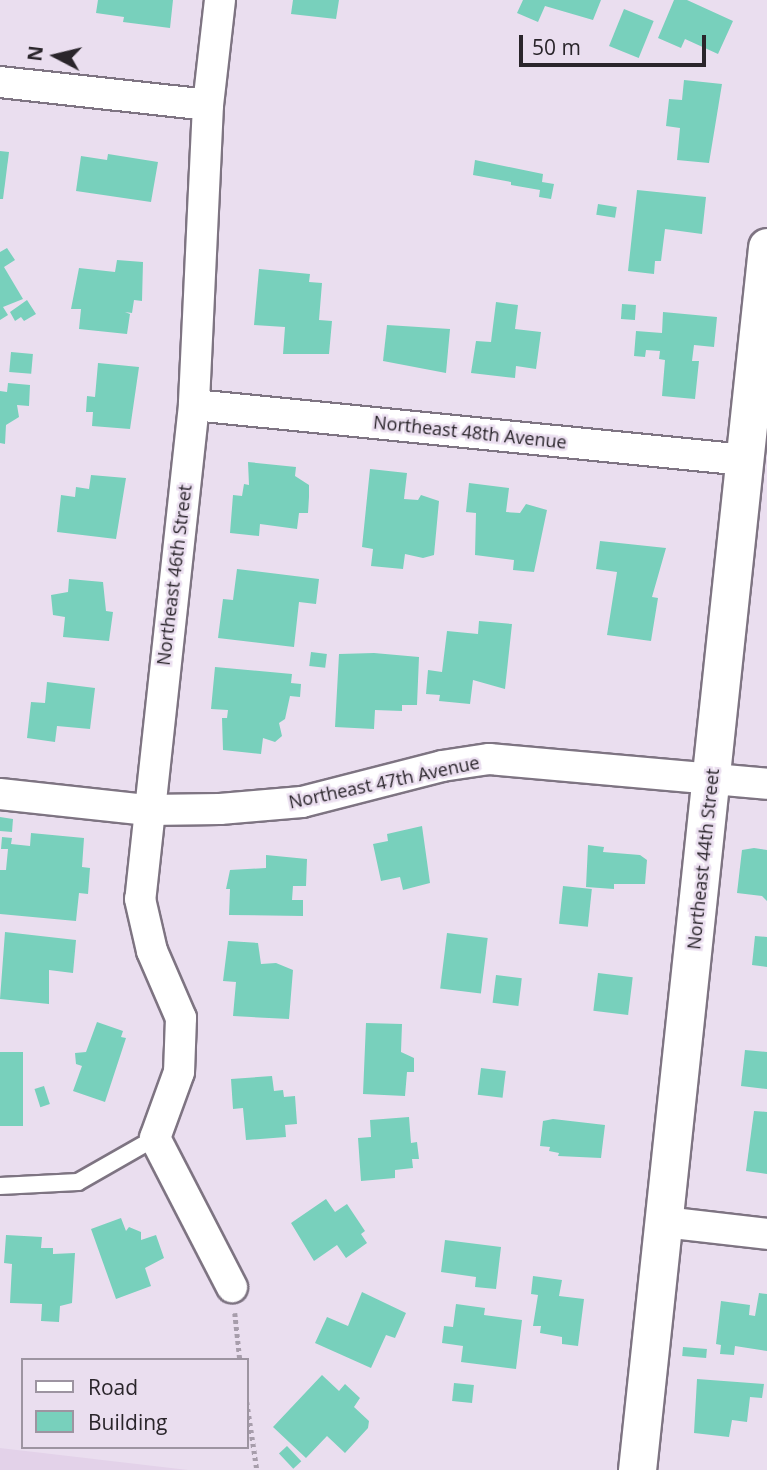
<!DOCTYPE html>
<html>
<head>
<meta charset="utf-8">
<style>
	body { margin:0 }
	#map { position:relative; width:767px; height:1470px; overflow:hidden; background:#eadeef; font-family:"Open Sans",sans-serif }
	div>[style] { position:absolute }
	.built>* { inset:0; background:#e3d2e9 }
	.building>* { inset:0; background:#78d0bc; transform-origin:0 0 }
	.path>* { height:4.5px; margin-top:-2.25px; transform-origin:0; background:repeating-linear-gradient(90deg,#a79dab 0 3.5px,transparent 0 7px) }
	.roads { filter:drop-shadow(2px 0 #7e7482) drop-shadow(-2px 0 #7e7482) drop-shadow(0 2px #7e7482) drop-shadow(0 -2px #7e7482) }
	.service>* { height:16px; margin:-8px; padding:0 8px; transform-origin:8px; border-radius:8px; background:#fff }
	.minor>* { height:30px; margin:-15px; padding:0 15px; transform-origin:15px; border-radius:15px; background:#fff }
	.tertiary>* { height:37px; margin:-18.5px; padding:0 18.5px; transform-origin:18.5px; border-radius:18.5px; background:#fff }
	span { translate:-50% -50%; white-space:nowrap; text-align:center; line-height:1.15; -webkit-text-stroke:5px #eadeef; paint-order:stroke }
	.street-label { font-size:18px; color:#2a252b }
	.legend { position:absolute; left:21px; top:1358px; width:228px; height:91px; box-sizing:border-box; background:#eadeef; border:2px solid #9d94a1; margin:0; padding:9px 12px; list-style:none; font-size:21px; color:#2a252b }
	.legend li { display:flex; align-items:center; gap:14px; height:35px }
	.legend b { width:35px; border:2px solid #9d94a1 }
	.north { position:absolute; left:21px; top:21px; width:70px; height:70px; -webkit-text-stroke:5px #eadeef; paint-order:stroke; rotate:277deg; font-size:19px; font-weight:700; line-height:28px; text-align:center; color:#2a252b }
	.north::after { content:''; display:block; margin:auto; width:24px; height:32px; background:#2a252b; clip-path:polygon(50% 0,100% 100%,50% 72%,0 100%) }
	.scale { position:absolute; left:519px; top:35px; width:187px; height:32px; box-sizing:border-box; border:4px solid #2a252b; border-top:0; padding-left:9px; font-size:21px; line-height:24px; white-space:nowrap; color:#2a252b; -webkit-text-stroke:5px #eadeef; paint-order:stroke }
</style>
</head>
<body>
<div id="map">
	<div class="built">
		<div style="clip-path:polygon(0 1448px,188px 1470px,0 1470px)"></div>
	</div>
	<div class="building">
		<div style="clip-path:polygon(98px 0,173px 0,170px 28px,123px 22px,124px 17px,96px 13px)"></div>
		<div style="clip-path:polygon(293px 0,339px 0,336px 19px,291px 14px)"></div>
		<div style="clip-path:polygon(523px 0,601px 0,593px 20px,545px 6px,538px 22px,517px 13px)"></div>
		<div style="clip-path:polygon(674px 0,687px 0,733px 21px,718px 54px,685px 39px,681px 48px,658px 38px)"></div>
		<div style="left:624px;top:9px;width:32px;height:40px;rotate:22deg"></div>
		<div style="clip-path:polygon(684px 80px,722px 84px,709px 163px,677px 160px,680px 128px,666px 126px,669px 99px,682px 100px)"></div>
		<div style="clip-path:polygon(0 151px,9px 152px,3px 199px,0 199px)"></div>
		<div style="clip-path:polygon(108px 154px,158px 162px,151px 202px,76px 191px,81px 156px,107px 160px)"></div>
		<div style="clip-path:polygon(475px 160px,543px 174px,542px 182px,554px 184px,551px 199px,539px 197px,540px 190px,511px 185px,511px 182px,473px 175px)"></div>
		<div style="clip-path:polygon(637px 190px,706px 197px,702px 234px,665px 229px,661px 261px,655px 261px,654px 274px,628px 271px)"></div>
		<div style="left:598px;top:204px;width:19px;height:11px;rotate:9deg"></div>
		<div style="clip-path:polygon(7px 248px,15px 260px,4px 267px,23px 299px,3px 307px,8px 315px,0 320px,0 252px)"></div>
		<div style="clip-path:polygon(117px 260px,143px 262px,142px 301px,134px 300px,132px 313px,125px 312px,130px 314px,127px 334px,79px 329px,81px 309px,71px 309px,79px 268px,115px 272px)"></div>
		<div style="clip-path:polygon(259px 269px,310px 274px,309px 282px,322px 283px,319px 320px,332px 321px,329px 354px,283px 354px,285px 327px,254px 325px)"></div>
		<div style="clip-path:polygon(27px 300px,36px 314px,24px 321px,21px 317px,15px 321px,10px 312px)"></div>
		<div style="clip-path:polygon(496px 302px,518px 305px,515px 329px,541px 332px,536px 369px,516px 366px,515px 378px,471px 373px,476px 341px,491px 342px)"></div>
		<div style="left:622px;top:304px;width:14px;height:15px;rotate:4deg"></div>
		<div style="clip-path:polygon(663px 312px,717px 317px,714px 347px,694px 345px,692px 361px,699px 361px,695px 399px,662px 396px,665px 360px,659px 359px,660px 351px,646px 350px,645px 357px,634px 356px,636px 331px,662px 333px)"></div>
		<div style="clip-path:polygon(387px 325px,450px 329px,446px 373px,383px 361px)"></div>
		<div style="left:11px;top:352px;width:22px;height:20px;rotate:5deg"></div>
		<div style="clip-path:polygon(98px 363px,139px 367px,130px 429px,92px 426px,93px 412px,86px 412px,87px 396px,95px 397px)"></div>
		<div style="clip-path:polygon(8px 383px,30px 385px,29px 406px,17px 405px,19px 417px,6px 425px,5px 444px,0 443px,0 391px,7px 392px)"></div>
		<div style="clip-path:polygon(248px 462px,296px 467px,295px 476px,309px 485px,309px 497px,308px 513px,299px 513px,297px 529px,260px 524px,259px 536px,230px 533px,233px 495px,242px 496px,244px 484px,249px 485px)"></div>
		<div style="clip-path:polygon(370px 469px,407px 473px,404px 499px,418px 500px,421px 495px,439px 501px,434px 555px,423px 558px,405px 554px,403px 569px,371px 566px,373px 549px,362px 547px)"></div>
		<div style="clip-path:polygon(91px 475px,126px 478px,116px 539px,57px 532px,61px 495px,75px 497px,76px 487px,89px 489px)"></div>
		<div style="clip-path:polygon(469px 483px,509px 488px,506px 512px,520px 513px,526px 504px,547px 510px,534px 572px,513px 570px,514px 560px,475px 555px,476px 513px,466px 512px)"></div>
		<div style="clip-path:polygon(600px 541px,666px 548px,652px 597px,658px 598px,651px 641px,607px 635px,617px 572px,596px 569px)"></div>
		<div style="clip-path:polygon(237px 569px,319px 579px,316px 604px,299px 602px,294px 647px,218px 638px,223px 599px,233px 600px)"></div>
		<div style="clip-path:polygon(69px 579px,103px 582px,106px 611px,113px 612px,109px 641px,63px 637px,65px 617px,53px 615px,51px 595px,68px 592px)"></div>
		<div style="clip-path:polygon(479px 621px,512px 624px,505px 689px,473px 680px,470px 704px,439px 701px,440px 695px,426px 694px,428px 670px,442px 672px,447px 631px,478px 634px)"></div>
		<div style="left:311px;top:652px;width:16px;height:14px;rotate:7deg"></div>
		<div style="clip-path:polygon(374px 653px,419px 657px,417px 705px,402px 705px,402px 711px,375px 710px,374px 729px,335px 727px,339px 654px)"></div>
		<div style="clip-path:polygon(215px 667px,292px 674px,291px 683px,301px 684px,300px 697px,290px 696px,285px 719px,279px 723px,282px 736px,275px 742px,263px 738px,261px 754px,223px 750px,222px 718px,227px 718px,228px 710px,211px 709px)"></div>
		<div style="clip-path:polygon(47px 682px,95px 688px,90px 729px,57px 726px,55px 742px,27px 738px,31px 702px,45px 703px)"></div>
		<div style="clip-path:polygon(0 817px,13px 819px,12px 832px,0 831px)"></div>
		<div style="clip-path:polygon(422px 826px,430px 883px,403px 890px,400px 877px,381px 881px,373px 844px,388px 841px,387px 834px)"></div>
		<div style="clip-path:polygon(31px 833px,84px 838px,82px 867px,90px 868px,88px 894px,79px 893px,76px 921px,0 914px,0 870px,6px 870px,8px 849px,1px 849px,2px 837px,12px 838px,11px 844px,30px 846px)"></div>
		<div style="clip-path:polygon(588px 845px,604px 847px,603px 852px,640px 855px,647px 860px,645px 884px,614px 884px,614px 889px,586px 887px)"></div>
		<div style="clip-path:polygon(754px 848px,767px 850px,767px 901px,762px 896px,737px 893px,742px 850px)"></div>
		<div style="clip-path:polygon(266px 855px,307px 859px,306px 886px,293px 886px,292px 900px,303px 900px,303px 916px,229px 915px,230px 889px,226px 889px,230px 870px,266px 868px)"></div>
		<div style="left:563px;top:886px;width:29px;height:38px;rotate:6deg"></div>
		<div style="clip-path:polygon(5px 932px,76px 940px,73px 973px,49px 970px,49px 1004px,0 999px)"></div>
		<div style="left:447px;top:933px;width:41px;height:56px;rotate:7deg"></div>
		<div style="clip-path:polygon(755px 936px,767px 937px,767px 967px,752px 965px)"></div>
		<div style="clip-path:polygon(228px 941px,258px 943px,261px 964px,276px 963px,293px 970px,289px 1019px,233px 1016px,236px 982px,223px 981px)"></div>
		<div style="left:598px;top:973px;width:35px;height:38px;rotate:7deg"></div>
		<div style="left:496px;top:975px;width:26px;height:28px;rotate:7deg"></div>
		<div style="clip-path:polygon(97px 1022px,123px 1031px,121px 1037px,126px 1038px,105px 1102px,73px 1091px,82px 1066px,76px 1064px,75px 1053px,86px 1052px)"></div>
		<div style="clip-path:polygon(366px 1023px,402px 1024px,401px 1052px,414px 1058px,414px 1072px,407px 1072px,405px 1096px,363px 1094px)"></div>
		<div style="clip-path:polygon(745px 1050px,767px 1052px,767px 1089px,741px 1086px)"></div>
		<div style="left:0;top:1052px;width:23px;height:74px"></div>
		<div style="left:481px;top:1068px;width:25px;height:27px;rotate:7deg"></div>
		<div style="clip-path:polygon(272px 1076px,274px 1091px,283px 1090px,284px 1097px,295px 1096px,297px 1124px,285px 1125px,286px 1137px,246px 1140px,243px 1108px,233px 1109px,231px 1079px)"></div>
		<div style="left:44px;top:1086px;width:19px;height:10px;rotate:72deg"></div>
		<div style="clip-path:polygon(754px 1111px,767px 1112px,767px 1174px,746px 1171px)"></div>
		<div style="clip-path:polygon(409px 1117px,411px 1143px,417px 1142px,419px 1159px,412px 1159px,413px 1168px,395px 1170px,395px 1178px,361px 1181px,358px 1138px,371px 1137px,370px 1120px)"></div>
		<div style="clip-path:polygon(553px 1119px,605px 1125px,601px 1158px,558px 1156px,559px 1153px,549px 1151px,550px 1147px,540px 1146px,543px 1121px)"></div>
		<div style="clip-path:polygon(326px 1199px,335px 1212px,347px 1204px,365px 1231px,361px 1234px,367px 1243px,346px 1258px,337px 1245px,314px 1261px,291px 1223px)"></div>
		<div style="clip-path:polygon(121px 1218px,126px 1231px,129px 1227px,141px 1232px,141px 1240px,156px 1235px,164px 1258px,145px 1268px,151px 1286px,116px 1299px,91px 1229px)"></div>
		<div style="clip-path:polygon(6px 1235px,42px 1237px,41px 1248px,53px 1248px,53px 1254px,75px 1253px,72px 1303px,60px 1306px,59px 1322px,41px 1321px,42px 1304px,10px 1303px,12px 1264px,4px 1263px)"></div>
		<div style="clip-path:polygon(445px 1240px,501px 1247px,496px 1289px,475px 1287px,476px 1277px,441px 1272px)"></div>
		<div style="clip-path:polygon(533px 1276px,562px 1280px,559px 1296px,584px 1299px,578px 1346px,562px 1344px,562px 1337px,540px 1333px,541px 1326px,533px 1326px,538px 1295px,531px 1294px)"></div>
		<div style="clip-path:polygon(362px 1292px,406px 1313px,395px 1338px,386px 1335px,371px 1368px,315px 1343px,327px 1317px,348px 1326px)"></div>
		<div style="clip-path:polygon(759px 1293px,767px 1294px,767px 1351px,735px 1346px,734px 1355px,720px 1354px,721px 1345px,716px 1344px,721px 1301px,750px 1305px,749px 1315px,755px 1316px)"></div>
		<div style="clip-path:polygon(456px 1304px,485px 1308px,484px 1315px,522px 1320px,516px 1369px,461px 1362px,463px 1346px,442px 1343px,444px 1326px,453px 1327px)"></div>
		<div style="left:683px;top:1347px;width:24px;height:9px;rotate:5deg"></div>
		<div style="clip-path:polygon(322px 1375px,339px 1391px,345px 1384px,360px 1398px,354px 1407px,369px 1421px,368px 1428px,345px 1453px,327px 1436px,306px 1458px,273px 1427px)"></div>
		<div style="clip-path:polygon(697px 1379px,764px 1384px,762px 1398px,750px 1397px,747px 1422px,732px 1420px,729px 1437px,694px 1433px)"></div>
		<div style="left:454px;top:1383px;width:20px;height:18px;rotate:6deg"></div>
		<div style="left:287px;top:1446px;width:21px;height:11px;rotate:47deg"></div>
	</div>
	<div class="path">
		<div style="left:235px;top:1313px;width:47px;rotate:83.9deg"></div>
		<div style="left:247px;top:1402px;width:69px;rotate:81.6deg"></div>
	</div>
	<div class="roads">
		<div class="service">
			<div style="left:0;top:1186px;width:78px;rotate:-2.9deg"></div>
			<div style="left:78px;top:1182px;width:89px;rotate:-29.7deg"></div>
		</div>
		<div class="minor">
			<div style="left:220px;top:0;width:106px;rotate:96.5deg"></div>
			<div style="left:208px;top:105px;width:300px;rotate:92.7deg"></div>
			<div style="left:194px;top:405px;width:497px;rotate:96.2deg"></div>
			<div style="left:140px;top:899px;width:53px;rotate:77deg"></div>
			<div style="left:152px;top:951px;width:73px;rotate:66.6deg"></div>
			<div style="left:181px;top:1018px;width:54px;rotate:92.1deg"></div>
			<div style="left:179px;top:1072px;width:70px;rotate:110deg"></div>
			<div style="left:155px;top:1138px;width:168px;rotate:62.7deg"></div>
			<div style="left:0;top:82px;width:209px;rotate:6.3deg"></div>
			<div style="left:194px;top:405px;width:554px;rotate:5.7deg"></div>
			<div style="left:0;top:794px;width:149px;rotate:6.2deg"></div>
			<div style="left:148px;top:810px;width:72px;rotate:-0.8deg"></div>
			<div style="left:220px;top:809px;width:82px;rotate:-4.9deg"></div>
			<div style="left:302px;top:802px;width:145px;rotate:-14.4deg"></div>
			<div style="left:442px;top:766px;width:48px;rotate:-8.5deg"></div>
			<div style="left:489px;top:759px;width:279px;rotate:5.1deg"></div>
			<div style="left:664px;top:1222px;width:104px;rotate:6.6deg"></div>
		</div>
		<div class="tertiary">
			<div style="left:637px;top:1470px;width:1230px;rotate:-83.93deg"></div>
		</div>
	</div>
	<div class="street-label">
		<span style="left:470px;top:432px;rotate:6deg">Northeast 48th Avenue</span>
		<span style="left:174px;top:575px;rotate:-83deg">Northeast 46th Street</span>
		<span style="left:384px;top:782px;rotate:-12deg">Northeast 47th Avenue</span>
		<span style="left:703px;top:859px;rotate:-84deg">Northeast 44th Street</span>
	</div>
	<ul class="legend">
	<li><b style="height:9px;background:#fff"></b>Road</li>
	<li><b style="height:19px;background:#78d0bc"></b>Building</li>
	</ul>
	<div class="north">N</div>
	<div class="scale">50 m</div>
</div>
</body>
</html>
